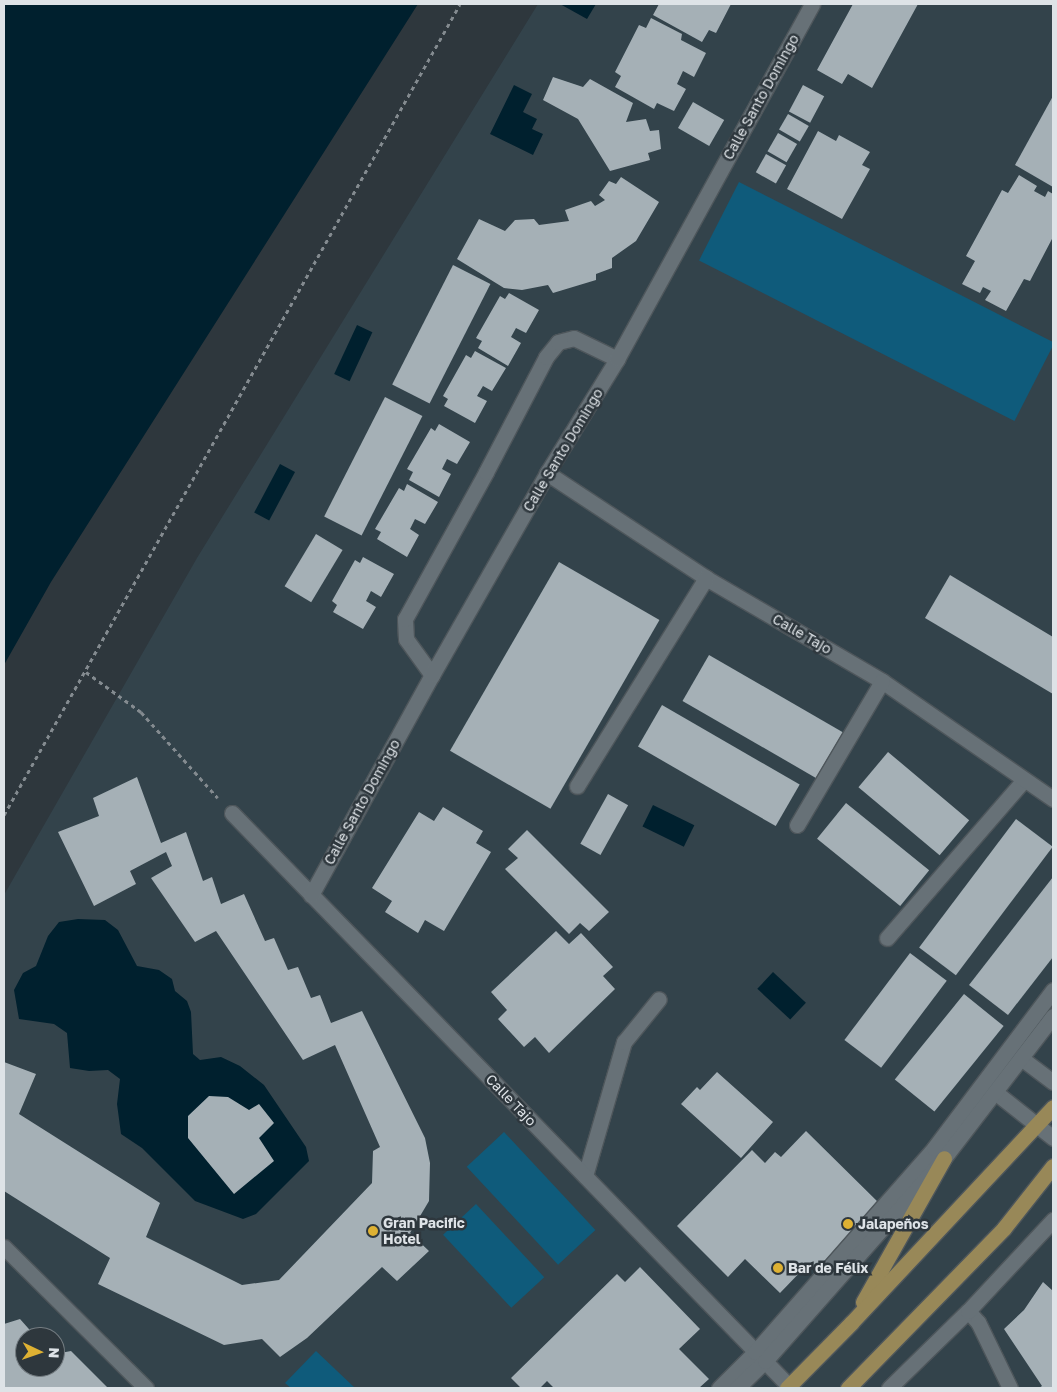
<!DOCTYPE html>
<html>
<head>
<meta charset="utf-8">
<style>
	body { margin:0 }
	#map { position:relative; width:1057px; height:1392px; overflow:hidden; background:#2e373d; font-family:"Golos Text",sans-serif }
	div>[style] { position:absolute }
	.built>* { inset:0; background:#33434b }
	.green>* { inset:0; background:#0f5b7b; transform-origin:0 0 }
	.water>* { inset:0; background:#00202e; transform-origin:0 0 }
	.building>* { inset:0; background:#a5b0b6; transform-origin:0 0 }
	.path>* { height:3px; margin-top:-1.5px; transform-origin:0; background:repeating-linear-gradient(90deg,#848b90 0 4px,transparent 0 8px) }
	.roads { filter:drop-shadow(1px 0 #4e565b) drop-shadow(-1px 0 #4e565b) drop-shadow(0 1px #4e565b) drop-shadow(0 -1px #4e565b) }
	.lane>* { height:15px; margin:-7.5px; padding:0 7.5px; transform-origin:7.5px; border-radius:7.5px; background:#677177 }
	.street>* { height:15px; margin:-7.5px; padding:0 7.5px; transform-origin:7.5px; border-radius:7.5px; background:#677177 }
	.secondary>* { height:15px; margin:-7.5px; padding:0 7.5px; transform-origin:7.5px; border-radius:7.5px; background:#677177 }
	.primary>* { height:15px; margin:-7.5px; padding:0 7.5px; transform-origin:7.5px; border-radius:7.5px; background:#988858 }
	.dots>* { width:14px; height:14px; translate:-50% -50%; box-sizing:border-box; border:2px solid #2e373d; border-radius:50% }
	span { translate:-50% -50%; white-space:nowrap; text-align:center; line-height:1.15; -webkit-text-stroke:5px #2e373d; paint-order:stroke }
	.street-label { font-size:14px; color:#dee3e7 }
	.poi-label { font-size:14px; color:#dee3e7; font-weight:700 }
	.left { translate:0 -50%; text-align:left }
	.frame { position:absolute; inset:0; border:5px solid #dee3e7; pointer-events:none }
	.north { position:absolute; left:15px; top:1327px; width:50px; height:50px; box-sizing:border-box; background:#2e373d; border:1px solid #747c81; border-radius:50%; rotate:93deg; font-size:14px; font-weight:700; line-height:20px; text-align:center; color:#dee3e7 }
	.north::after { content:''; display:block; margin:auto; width:18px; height:22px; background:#deb133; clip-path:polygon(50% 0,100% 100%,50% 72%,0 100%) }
</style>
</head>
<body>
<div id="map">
	<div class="built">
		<div style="clip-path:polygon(evenodd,538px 4px,1053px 4px,1053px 1388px,4px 1388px,4px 895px,197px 558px,538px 4px,25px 1337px,55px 1337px,55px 1367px,25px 1367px,25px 1337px)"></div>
	</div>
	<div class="green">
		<div style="left:739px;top:182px;width:354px;height:88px;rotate:27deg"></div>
		<div style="left:504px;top:1132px;width:134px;height:51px;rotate:47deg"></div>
		<div style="left:476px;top:1204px;width:100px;height:45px;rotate:47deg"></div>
		<div style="clip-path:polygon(316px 1351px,355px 1388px,291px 1388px,285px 1383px)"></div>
	</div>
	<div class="water">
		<div style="clip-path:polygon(4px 4px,418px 4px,51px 582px,4px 665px)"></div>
		<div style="clip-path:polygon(560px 4px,596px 4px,587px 19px)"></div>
		<div style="clip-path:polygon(514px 85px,532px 94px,523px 112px,537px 119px,532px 129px,543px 134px,533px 155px,490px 134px)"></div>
		<div style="left:357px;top:325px;width:17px;height:54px;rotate:25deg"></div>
		<div style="left:280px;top:464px;width:17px;height:55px;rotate:28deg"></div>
		<div style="left:653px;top:805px;width:46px;height:24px;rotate:26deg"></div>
		<div style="clip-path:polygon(78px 919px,105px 920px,118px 930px,137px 966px,159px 970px,172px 979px,175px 991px,187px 1001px,191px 1012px,193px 1054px,200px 1060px,221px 1057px,240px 1066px,264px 1085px,306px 1147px,309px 1161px,256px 1214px,243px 1219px,195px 1201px,142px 1148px,121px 1134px,117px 1104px,120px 1079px,108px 1070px,89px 1071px,70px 1068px,67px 1033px,54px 1024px,19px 1019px,14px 990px,23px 973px,36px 966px,48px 936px,59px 922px)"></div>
		<div style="left:773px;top:972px;width:45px;height:23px;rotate:43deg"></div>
	</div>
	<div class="building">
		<div style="clip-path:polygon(659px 4px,731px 4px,716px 33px,709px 30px,702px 42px,653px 15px)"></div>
		<div style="clip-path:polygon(853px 4px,918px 4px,872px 88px,848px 74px,842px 84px,817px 70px)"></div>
		<div style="clip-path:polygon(651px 18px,682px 34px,681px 40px,706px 53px,694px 77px,683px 71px,677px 84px,686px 89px,674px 111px,657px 103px,654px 109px,615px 87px,621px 76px,615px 72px,639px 25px,646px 28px)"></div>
		<div style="clip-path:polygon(553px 77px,583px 87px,590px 79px,633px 103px,626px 122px,646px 119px,650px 131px,659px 130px,661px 149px,648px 153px,650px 160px,610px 171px,578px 119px,543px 100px)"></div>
		<div style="left:803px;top:85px;width:24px;height:30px;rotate:28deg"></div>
		<div style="clip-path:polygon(1053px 96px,1053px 187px,1015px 165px)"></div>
		<div style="left:693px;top:102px;width:36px;height:30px;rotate:30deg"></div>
		<div style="left:788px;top:114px;width:24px;height:18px;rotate:30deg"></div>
		<div style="clip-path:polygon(818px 131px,836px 141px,839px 135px,870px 152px,862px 165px,870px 169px,842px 219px,787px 189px)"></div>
		<div style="left:778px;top:133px;width:22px;height:21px;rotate:30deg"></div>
		<div style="left:766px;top:154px;width:23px;height:21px;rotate:29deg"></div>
		<div style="clip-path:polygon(1019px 175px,1037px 186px,1034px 191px,1045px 197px,1048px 191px,1053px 194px,1053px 237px,1030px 281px,1024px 279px,1006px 311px,985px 300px,991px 291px,983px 287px,980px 293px,962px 284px,975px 261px,966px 256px,1002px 190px,1008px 193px)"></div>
		<div style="clip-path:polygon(621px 177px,659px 202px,636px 241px,612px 258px,612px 268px,596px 274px,596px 280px,553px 293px,548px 285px,522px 290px,504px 288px,457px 259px,479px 219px,505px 231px,515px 220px,534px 219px,539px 225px,569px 221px,565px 210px,591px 201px,595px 206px,605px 200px,599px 195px,609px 181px,616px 184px)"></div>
		<div style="left:453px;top:265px;width:42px;height:134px;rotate:27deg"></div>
		<div style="clip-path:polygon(509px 293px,539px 310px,526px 333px,516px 328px,511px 337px,521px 343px,508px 366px,478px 348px,482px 341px,476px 338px,500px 296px,505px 299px)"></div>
		<div style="clip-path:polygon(475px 351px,506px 368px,492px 391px,483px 386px,477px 396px,487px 401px,475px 423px,444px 406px,448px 399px,443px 396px,466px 355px,471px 358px)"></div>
		<div style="left:385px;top:397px;width:42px;height:134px;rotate:27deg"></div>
		<div style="clip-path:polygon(439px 424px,470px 442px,457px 464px,447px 459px,442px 469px,451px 474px,439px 497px,409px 480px,413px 472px,407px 469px,431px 428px,435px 431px)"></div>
		<div style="clip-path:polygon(407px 484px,438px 502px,425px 524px,415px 519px,410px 529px,419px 535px,407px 557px,377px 539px,381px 532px,375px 529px,399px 488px,404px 491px)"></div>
		<div style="left:316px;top:534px;width:31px;height:61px;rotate:31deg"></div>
		<div style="clip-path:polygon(363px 557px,394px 574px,381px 597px,371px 591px,366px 601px,376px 607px,363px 629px,333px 612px,337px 605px,332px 601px,355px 560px,360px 563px)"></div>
		<div style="left:559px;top:562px;width:116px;height:218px;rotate:30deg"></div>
		<div style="clip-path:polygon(950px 575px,1053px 637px,1053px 694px,925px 618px)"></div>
		<div style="left:709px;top:655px;width:160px;height:53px;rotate:30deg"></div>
		<div style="left:662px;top:705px;width:159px;height:48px;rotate:30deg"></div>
		<div style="left:888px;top:752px;width:106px;height:46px;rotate:40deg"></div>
		<div style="clip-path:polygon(137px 777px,161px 843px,186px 832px,203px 881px,212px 877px,221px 904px,244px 894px,265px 941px,274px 938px,288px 970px,298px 967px,311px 998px,320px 995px,331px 1023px,362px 1011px,425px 1138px,430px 1163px,429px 1201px,410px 1233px,429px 1251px,397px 1281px,382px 1267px,307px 1338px,280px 1357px,262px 1339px,224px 1345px,98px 1284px,110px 1258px,4px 1191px,4px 1062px,36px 1074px,19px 1114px,160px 1203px,146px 1237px,242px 1285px,279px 1280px,372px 1183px,373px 1151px,380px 1147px,335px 1045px,303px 1060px,216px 931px,195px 942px,151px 878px,172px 866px,166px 852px,130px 871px,136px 884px,94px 906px,58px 832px,99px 816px,93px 798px)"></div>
		<div style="left:608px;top:794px;width:23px;height:57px;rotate:29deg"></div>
		<div style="left:846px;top:803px;width:107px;height:46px;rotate:39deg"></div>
		<div style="clip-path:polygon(443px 807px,483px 831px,476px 843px,491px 852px,444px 931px,425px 920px,418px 933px,385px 912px,392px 901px,372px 888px,419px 812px,434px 821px)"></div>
		<div style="left:1016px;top:819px;width:46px;height:161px;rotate:37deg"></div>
		<div style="clip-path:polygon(527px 830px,609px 912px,589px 931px,580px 923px,569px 934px,505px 869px,518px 858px,508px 849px)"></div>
		<div style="clip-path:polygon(1053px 877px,1053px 957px,1008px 1015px,969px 985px)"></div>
		<div style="clip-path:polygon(556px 931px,569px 944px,581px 933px,613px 967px,603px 976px,615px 989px,549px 1053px,535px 1037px,524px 1047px,498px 1019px,507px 1010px,491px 992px)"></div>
		<div style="left:910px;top:953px;width:46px;height:109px;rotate:37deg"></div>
		<div style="left:964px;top:994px;width:51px;height:110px;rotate:39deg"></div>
		<div style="clip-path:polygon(717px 1072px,773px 1122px,741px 1158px,681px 1104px,697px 1087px,700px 1090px)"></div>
		<div style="clip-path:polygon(209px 1096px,228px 1097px,249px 1110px,259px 1104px,274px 1123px,259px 1138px,274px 1161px,234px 1194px,188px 1138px,188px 1116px)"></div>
		<div style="clip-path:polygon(806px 1131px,882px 1206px,817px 1273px,808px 1264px,780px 1293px,745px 1259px,728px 1277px,677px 1226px,752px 1150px,765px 1163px,775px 1152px,781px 1157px)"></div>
		<div style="clip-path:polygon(640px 1267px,700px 1329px,679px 1349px,709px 1379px,699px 1388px,554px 1388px,547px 1381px,540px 1388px,521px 1388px,511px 1378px,617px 1274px,625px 1282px)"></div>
		<div style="clip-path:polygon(1043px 1282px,1053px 1291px,1053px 1388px,1039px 1388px,1042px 1386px,1004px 1329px,1024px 1310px)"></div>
		<div style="clip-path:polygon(20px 1319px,36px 1337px,25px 1337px,25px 1367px,55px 1367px,55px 1354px,71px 1351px,108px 1388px,4px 1388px,4px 1324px)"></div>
	</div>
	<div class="path">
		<div style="left:86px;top:672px;width:68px;rotate:36deg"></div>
		<div style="left:141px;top:712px;width:115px;rotate:48.2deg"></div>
		<div style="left:4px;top:815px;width:930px;rotate:-60.65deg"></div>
	</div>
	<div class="roads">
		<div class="lane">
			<div style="left:432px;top:675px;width:44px;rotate:-125.8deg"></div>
			<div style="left:406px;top:639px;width:20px;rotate:-93deg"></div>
			<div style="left:405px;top:619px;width:168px;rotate:-61.1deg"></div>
			<div style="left:486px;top:472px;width:130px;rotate:-62.4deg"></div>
			<div style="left:546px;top:357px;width:19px;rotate:-51deg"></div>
			<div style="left:558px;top:342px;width:16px;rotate:-14deg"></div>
			<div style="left:574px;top:338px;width:48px;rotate:26deg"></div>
			<div style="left:887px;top:938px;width:209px;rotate:-49.1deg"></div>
			<div style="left:585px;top:1176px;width:140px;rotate:-73.8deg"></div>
			<div style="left:624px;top:1042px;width:55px;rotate:-50.9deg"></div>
		</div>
		<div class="street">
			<div style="left:547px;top:473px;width:191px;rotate:33.4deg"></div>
			<div style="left:706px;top:578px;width:204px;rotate:30.3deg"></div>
			<div style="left:882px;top:681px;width:208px;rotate:34.6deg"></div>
			<div style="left:577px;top:786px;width:245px;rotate:-58.2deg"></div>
			<div style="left:232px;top:813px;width:799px;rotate:45.81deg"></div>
			<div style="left:797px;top:825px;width:167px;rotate:-59.4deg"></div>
			<div style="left:311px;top:895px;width:251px;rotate:-61.2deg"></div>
			<div style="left:432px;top:675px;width:232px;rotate:-60.3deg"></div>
			<div style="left:547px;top:473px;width:134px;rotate:-58.4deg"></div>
			<div style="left:617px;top:359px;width:405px;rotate:-61.2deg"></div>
			<div style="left:4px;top:1247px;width:200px;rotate:44.8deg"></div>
			<div style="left:968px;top:1311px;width:15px;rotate:48deg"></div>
			<div style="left:978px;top:1322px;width:73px;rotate:64.1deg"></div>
			<div style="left:719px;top:1388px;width:51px;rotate:-45deg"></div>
			<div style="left:755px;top:1352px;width:271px;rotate:-48.7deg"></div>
			<div style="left:934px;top:1148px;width:198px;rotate:-53deg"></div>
		</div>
		<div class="secondary">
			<div style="left:1021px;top:1058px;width:40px;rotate:37deg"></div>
			<div style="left:995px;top:1092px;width:74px;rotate:38.4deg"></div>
			<div style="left:737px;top:1388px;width:39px;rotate:-44deg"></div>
			<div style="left:765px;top:1361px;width:271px;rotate:-48.6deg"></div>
			<div style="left:944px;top:1158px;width:179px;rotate:-52.5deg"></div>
			<div style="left:889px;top:1388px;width:110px;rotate:-44.3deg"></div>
			<div style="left:968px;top:1311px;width:125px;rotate:-47deg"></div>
		</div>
		<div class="primary">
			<div style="left:863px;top:1302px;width:165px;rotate:-60.6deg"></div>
			<div style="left:787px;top:1388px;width:91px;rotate:-45.4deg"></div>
			<div style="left:851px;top:1323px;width:296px;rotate:-46.9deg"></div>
			<div style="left:848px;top:1388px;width:223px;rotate:-45.7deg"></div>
			<div style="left:1004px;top:1228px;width:79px;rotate:-51.7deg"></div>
		</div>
	</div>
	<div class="dots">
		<div style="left:848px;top:1224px;background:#deb133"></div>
		<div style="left:373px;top:1231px;background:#deb133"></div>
		<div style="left:778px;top:1268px;background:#deb133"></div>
	</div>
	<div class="street-label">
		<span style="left:761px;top:97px;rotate:-61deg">Calle Santo Domingo</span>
		<span style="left:563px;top:450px;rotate:-59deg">Calle Santo Domingo</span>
		<span style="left:802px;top:634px;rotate:30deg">Calle Tajo</span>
		<span style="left:362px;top:802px;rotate:-61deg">Calle Santo Domingo</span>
		<span style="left:511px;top:1100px;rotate:46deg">Calle Tajo</span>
	</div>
	<div class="poi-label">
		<span class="left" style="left:383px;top:1231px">Gran Pacific<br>Hotel</span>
		<span class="left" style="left:858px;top:1224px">Jalapeños</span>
		<span class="left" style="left:788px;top:1268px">Bar de Félix</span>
	</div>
	<div class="frame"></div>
	<div class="north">N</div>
</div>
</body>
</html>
